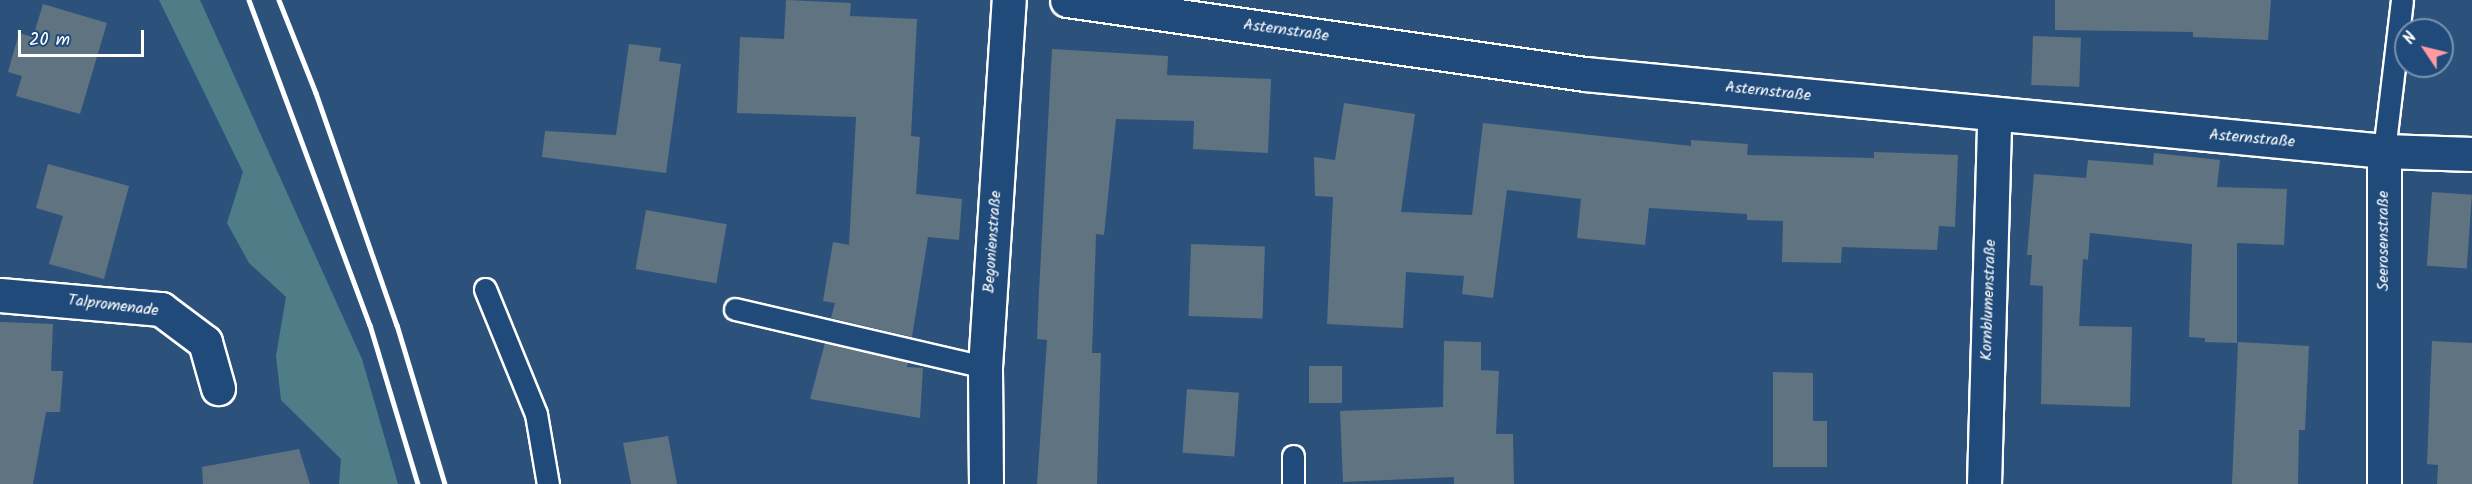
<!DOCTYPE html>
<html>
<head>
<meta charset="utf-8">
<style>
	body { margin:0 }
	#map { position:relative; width:2472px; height:484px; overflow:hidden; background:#2c527b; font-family:Kalam,sans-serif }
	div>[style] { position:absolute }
	.green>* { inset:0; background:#4e7d88 }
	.building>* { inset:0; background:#607381; transform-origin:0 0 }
	.roads { filter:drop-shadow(2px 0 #fff) drop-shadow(-2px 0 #fff) drop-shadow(0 2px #fff) drop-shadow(0 -2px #fff) }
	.lane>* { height:21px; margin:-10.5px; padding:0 10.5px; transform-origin:10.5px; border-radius:10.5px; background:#1f4a7a }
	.street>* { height:33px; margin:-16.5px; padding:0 16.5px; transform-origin:16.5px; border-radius:16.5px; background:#1f4a7a }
	.rail>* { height:4.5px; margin:-2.25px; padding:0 2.25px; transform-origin:2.25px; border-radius:2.25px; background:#fff }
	span { translate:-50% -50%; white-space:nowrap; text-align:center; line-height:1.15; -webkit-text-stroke:4.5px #1f4a7a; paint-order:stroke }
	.street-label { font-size:16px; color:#fff }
	.north { position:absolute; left:2394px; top:18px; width:60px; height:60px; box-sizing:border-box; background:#1f4a7a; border:2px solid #7992af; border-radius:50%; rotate:305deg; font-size:16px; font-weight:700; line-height:24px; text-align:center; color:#fff }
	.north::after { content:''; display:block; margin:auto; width:21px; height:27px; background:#ff9aa2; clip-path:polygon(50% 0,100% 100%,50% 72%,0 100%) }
	.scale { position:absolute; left:18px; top:30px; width:126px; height:27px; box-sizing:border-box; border:3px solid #fff; border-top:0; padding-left:8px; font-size:18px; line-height:21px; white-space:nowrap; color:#fff; -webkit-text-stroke:4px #1f4a7a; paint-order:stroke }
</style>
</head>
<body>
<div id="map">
	<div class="green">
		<div style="clip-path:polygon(159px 0,200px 0,362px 359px,398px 484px,339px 484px,341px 459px,281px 400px,276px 356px,286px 297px,249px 263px,227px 223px,243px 172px)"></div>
	</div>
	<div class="building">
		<div style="clip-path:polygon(786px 0,851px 3px,850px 16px,917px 19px,911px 136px,920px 137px,916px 194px,962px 199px,959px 240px,928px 237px,912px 337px,831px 318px,835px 303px,823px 301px,833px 242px,849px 245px,856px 117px,737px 113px,740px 37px,784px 39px)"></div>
		<div style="clip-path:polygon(2055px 0,2271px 0,2268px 40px,2193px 37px,2193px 32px,2055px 30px)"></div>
		<div style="clip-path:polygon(43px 4px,107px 23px,80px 114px,16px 96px,22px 76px,8px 72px,19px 33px,33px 37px)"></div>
		<div style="left:2033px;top:36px;width:48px;height:49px;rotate:2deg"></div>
		<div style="clip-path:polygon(629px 44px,661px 48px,659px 61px,681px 64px,666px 173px,542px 157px,545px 131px,616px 135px)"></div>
		<div style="clip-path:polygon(1052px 49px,1168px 56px,1167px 75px,1271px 79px,1268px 153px,1193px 149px,1194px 121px,1116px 119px,1104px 235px,1096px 234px,1092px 353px,1101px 353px,1097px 484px,1037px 484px,1047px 340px,1037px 339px,1039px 291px)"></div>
		<div style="clip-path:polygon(1344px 103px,1415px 114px,1401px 212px,1472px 215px,1483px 123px,1691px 146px,1691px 140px,1748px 144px,1747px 155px,1874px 158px,1874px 152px,1958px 155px,1955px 227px,1939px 226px,1937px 250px,1842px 247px,1841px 263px,1782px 262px,1783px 221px,1747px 220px,1747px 214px,1649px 208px,1645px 245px,1577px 238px,1581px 199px,1507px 190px,1493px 298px,1462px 294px,1464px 276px,1406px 272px,1403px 328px,1327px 324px,1333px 197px,1315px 196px,1314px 157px,1335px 160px)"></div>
		<div style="clip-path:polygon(2154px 153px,2220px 160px,2217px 187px,2287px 189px,2284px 245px,2237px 243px,2237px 343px,2205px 342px,2205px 338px,2189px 337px,2192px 244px,2090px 233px,2088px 260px,2083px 259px,2079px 326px,2132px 327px,2130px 407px,2041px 404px,2043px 286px,2030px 285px,2032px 255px,2027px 255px,2034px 174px,2086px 178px,2088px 160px,2153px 165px)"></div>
		<div style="clip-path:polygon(48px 164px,129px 186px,104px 279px,49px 264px,63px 216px,36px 208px)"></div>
		<div style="left:2432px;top:192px;width:40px;height:74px;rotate:4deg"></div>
		<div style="left:646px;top:210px;width:82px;height:60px;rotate:10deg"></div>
		<div style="left:1191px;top:244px;width:74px;height:72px;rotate:2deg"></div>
		<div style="clip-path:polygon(0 322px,53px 324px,51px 371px,63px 371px,60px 412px,46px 412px,33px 484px,0 484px)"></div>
		<div style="clip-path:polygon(1444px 341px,1481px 342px,1481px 370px,1499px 371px,1496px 434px,1513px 434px,1514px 484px,1454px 484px,1454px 477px,1343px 482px,1340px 411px,1443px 407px)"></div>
		<div style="clip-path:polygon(2432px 341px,2472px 343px,2472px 484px,2437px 484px,2438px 465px,2427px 464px)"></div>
		<div style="clip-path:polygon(2238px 342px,2309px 346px,2305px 430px,2299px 430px,2298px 484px,2232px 484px)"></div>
		<div style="clip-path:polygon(825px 343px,908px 362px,907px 367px,923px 368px,920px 418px,810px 399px)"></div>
		<div style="left:1309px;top:366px;width:33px;height:37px"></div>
		<div style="clip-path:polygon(1773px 372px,1813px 373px,1813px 421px,1827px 421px,1827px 467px,1773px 467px)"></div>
		<div style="left:1187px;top:389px;width:52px;height:64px;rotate:4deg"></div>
		<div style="clip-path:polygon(668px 436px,677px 484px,631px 484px,623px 443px)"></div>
		<div style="clip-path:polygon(299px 449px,310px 484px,203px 484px,202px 467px)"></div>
	</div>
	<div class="roads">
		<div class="lane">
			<div style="left:2384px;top:151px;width:152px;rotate:-83.2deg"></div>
			<div style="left:485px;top:289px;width:135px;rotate:67.8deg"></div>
			<div style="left:536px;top:414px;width:71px;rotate:80.3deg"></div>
			<div style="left:735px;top:309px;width:257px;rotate:13.1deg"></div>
			<div style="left:1293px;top:484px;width:28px;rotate:-90deg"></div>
		</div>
		<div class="street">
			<div style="left:1067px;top:0;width:523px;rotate:8.13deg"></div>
			<div style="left:1585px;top:74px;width:803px;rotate:5.5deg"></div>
			<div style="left:2384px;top:151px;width:88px;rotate:2deg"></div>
			<div style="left:0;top:295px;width:162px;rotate:5deg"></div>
			<div style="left:161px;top:309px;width:55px;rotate:36.9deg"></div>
			<div style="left:205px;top:342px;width:48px;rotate:74.2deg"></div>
			<div style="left:986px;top:484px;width:117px;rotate:-90.5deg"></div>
			<div style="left:985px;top:367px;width:368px;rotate:-86.3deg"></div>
			<div style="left:1984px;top:484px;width:369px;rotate:-88.4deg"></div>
			<div style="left:2384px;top:484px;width:333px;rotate:-90deg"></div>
		</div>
	</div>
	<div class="rail">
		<div style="left:249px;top:0;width:347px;rotate:69.6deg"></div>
		<div style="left:370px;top:325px;width:166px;rotate:73.2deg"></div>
		<div style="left:279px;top:0;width:100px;rotate:68.3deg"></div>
		<div style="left:316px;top:93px;width:246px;rotate:70.8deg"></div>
		<div style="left:397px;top:325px;width:166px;rotate:73.2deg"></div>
	</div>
	<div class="street-label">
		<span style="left:1286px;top:31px;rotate:8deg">Asternstraße</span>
		<span style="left:1768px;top:92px;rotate:6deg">Asternstraße</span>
		<span style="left:2252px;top:139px;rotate:5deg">Asternstraße</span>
		<span style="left:2384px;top:241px;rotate:-90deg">Seerosenstraße</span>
		<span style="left:993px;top:242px;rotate:-86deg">Begonienstraße</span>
		<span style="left:1989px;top:300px;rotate:-88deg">Kornblumenstraße</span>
		<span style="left:113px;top:306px;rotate:7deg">Talpromenade</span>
	</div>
	<div class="north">N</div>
	<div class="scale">20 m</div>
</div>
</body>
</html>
